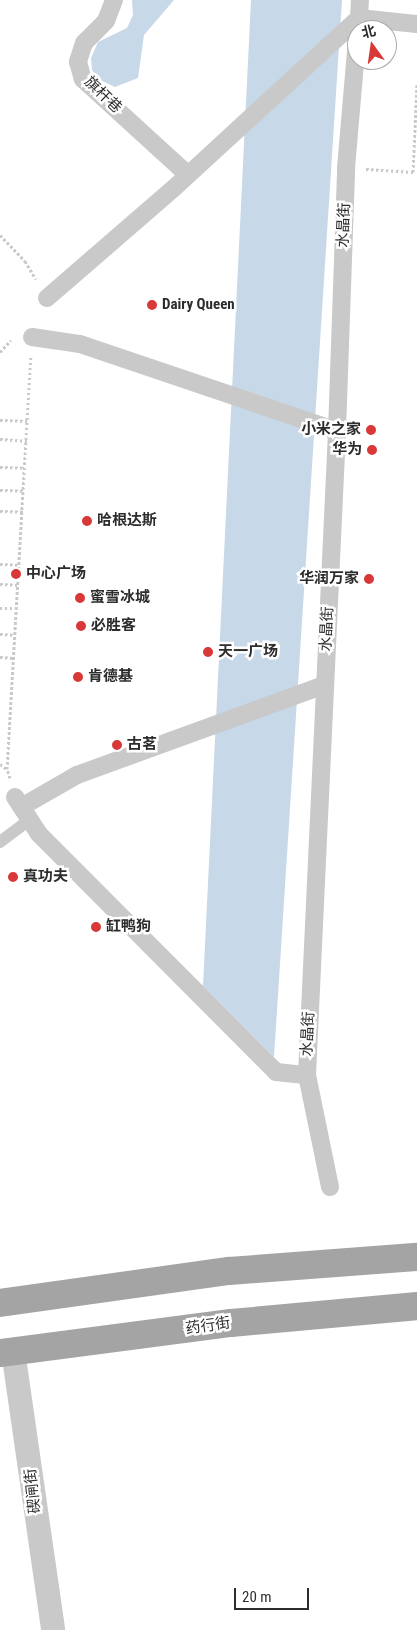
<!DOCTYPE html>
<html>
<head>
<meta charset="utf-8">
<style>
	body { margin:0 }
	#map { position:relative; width:417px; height:1630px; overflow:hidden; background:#fff; font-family:"Roboto Condensed","Noto Sans SC",sans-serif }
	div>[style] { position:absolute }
	.water>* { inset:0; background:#c7d8e8 }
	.path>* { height:3px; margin-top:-1.5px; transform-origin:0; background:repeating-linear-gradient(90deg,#c9c9c9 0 2.5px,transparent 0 5px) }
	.service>* { height:12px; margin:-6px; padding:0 6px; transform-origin:6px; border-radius:6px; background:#c9c9c9 }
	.pedestrian>* { height:18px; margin:-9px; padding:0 9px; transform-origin:9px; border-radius:9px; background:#c9c9c9 }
	.minor>* { height:24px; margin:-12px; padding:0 12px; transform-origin:12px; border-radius:12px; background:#c9c9c9 }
	.primary>* { height:28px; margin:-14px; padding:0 14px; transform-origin:14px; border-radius:14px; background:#a4a4a4 }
	.dots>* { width:14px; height:14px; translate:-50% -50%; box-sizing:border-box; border:2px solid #fff; border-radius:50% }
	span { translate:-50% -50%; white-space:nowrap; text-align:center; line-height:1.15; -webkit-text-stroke:5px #fff; paint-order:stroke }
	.street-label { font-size:15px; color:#2c2c2c }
	.poi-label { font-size:15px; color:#2c2c2c; font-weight:700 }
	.left { translate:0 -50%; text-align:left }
	.right { translate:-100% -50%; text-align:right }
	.north { position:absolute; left:347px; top:20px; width:50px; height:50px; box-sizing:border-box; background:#fff; border:1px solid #ababab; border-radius:50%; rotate:346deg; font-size:14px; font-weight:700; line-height:20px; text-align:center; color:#2c2c2c }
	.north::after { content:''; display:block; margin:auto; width:18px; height:22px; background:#d83938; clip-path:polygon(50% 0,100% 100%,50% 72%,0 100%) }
	.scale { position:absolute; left:234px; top:1588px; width:75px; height:22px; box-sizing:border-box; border:2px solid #2c2c2c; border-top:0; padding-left:6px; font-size:15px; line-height:18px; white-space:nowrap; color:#2c2c2c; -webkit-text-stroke:4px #fff; paint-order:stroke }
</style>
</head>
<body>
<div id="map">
	<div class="water">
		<div style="clip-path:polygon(132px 0,174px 0,144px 35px,138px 78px,115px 87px,98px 79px,92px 70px,91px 58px,98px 42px,127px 28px,133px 15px)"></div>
		<div style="clip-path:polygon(251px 0,342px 0,274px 1057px,203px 986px)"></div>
	</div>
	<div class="path">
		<div style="left:366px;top:169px;width:47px;rotate:3.7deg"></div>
		<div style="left:413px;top:172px;width:89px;rotate:-87.4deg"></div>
		<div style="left:0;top:235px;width:36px;rotate:46deg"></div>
		<div style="left:25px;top:261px;width:21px;rotate:59deg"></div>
		<div style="left:0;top:352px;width:16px;rotate:-47deg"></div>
		<div style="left:0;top:420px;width:27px;rotate:2deg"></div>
		<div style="left:0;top:439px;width:27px;rotate:4deg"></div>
		<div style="left:0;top:467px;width:25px;rotate:2deg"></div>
		<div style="left:0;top:490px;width:24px;rotate:2deg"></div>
		<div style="left:0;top:511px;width:23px;rotate:2deg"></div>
		<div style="left:0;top:564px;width:20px;rotate:3deg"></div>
		<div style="left:0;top:584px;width:18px;rotate:3deg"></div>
		<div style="left:0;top:608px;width:17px"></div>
		<div style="left:0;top:634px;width:15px;rotate:4deg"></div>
		<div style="left:0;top:657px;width:14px;rotate:4deg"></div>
		<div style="left:0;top:764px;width:9px;rotate:36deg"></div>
		<div style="left:10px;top:778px;width:9px;rotate:-108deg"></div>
		<div style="left:7px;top:769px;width:413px;rotate:-86.7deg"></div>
	</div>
	<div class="service">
		<div style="left:0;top:842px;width:39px;rotate:-37deg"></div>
	</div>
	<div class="pedestrian">
		<div style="left:114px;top:0;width:22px;rotate:111deg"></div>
		<div style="left:106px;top:21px;width:31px;rotate:135deg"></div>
		<div style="left:84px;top:43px;width:20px;rotate:108deg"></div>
		<div style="left:78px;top:62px;width:18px;rotate:74deg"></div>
		<div style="left:83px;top:79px;width:142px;rotate:42.4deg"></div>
		<div style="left:358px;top:30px;width:12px;rotate:-85deg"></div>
		<div style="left:359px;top:18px;width:58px;rotate:5.9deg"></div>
		<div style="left:47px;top:298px;width:168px;rotate:-40.9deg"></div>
		<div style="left:174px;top:188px;width:251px;rotate:-42.6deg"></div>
		<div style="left:359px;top:18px;width:18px;rotate:-87deg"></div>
		<div style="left:32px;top:337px;width:49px;rotate:8.3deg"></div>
		<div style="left:80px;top:344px;width:271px;rotate:18.7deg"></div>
		<div style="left:15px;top:797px;width:44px;rotate:57deg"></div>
		<div style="left:39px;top:834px;width:336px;rotate:45.1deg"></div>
		<div style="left:276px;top:1072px;width:31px;rotate:6deg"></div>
		<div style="left:23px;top:806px;width:62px;rotate:-29.9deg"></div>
		<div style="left:77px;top:775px;width:263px;rotate:-20deg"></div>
		<div style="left:330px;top:1187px;width:114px;rotate:-101.6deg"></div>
		<div style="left:307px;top:1075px;width:645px;rotate:-87.33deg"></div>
		<div style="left:337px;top:431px;width:263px;rotate:-88deg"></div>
		<div style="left:346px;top:168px;width:128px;rotate:-85.1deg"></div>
	</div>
	<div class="minor">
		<div style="left:13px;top:1351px;width:282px;rotate:81.8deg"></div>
	</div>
	<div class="primary">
		<div style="left:0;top:1303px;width:231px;rotate:-8deg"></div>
		<div style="left:229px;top:1271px;width:189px;rotate:-4.3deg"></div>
		<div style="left:0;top:1353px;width:233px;rotate:-7.4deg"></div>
		<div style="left:231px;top:1323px;width:187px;rotate:-5.2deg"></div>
	</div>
	<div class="dots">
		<div style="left:152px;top:305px;background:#d83938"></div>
		<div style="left:371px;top:430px;background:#d83938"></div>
		<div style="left:372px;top:450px;background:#d83938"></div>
		<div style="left:87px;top:521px;background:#d83938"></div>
		<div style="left:16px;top:574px;background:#d83938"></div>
		<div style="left:369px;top:579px;background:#d83938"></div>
		<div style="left:80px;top:598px;background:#d83938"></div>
		<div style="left:81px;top:626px;background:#d83938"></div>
		<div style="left:208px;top:652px;background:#d83938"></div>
		<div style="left:78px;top:677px;background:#d83938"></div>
		<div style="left:117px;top:745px;background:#d83938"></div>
		<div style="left:13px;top:877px;background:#d83938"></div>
		<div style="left:96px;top:927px;background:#d83938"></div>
	</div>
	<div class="street-label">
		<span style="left:103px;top:95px;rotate:44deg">旗杆巷</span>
		<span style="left:344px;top:225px;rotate:-88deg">水晶街</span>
		<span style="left:327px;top:629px;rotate:-87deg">水晶街</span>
		<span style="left:308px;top:1034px;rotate:-87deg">水晶街</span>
		<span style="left:208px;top:1326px;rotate:-8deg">药行街</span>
		<span style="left:33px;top:1491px;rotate:-96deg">碶闸街</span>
	</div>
	<div class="poi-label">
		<span class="left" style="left:162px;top:305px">Dairy Queen</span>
		<span class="right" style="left:361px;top:430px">小米之家</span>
		<span class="right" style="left:362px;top:450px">华为</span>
		<span class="left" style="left:97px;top:521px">哈根达斯</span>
		<span class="left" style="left:26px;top:574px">中心广场</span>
		<span class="right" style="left:359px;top:579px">华润万家</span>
		<span class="left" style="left:90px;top:598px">蜜雪冰城</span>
		<span class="left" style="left:91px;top:626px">必胜客</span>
		<span class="left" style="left:218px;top:652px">天一广场</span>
		<span class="left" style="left:88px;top:677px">肯德基</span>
		<span class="left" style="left:127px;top:745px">古茗</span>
		<span class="left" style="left:23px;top:877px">真功夫</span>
		<span class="left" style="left:106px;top:927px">缸鸭狗</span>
	</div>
	<div class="north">北</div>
	<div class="scale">20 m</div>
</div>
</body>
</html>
